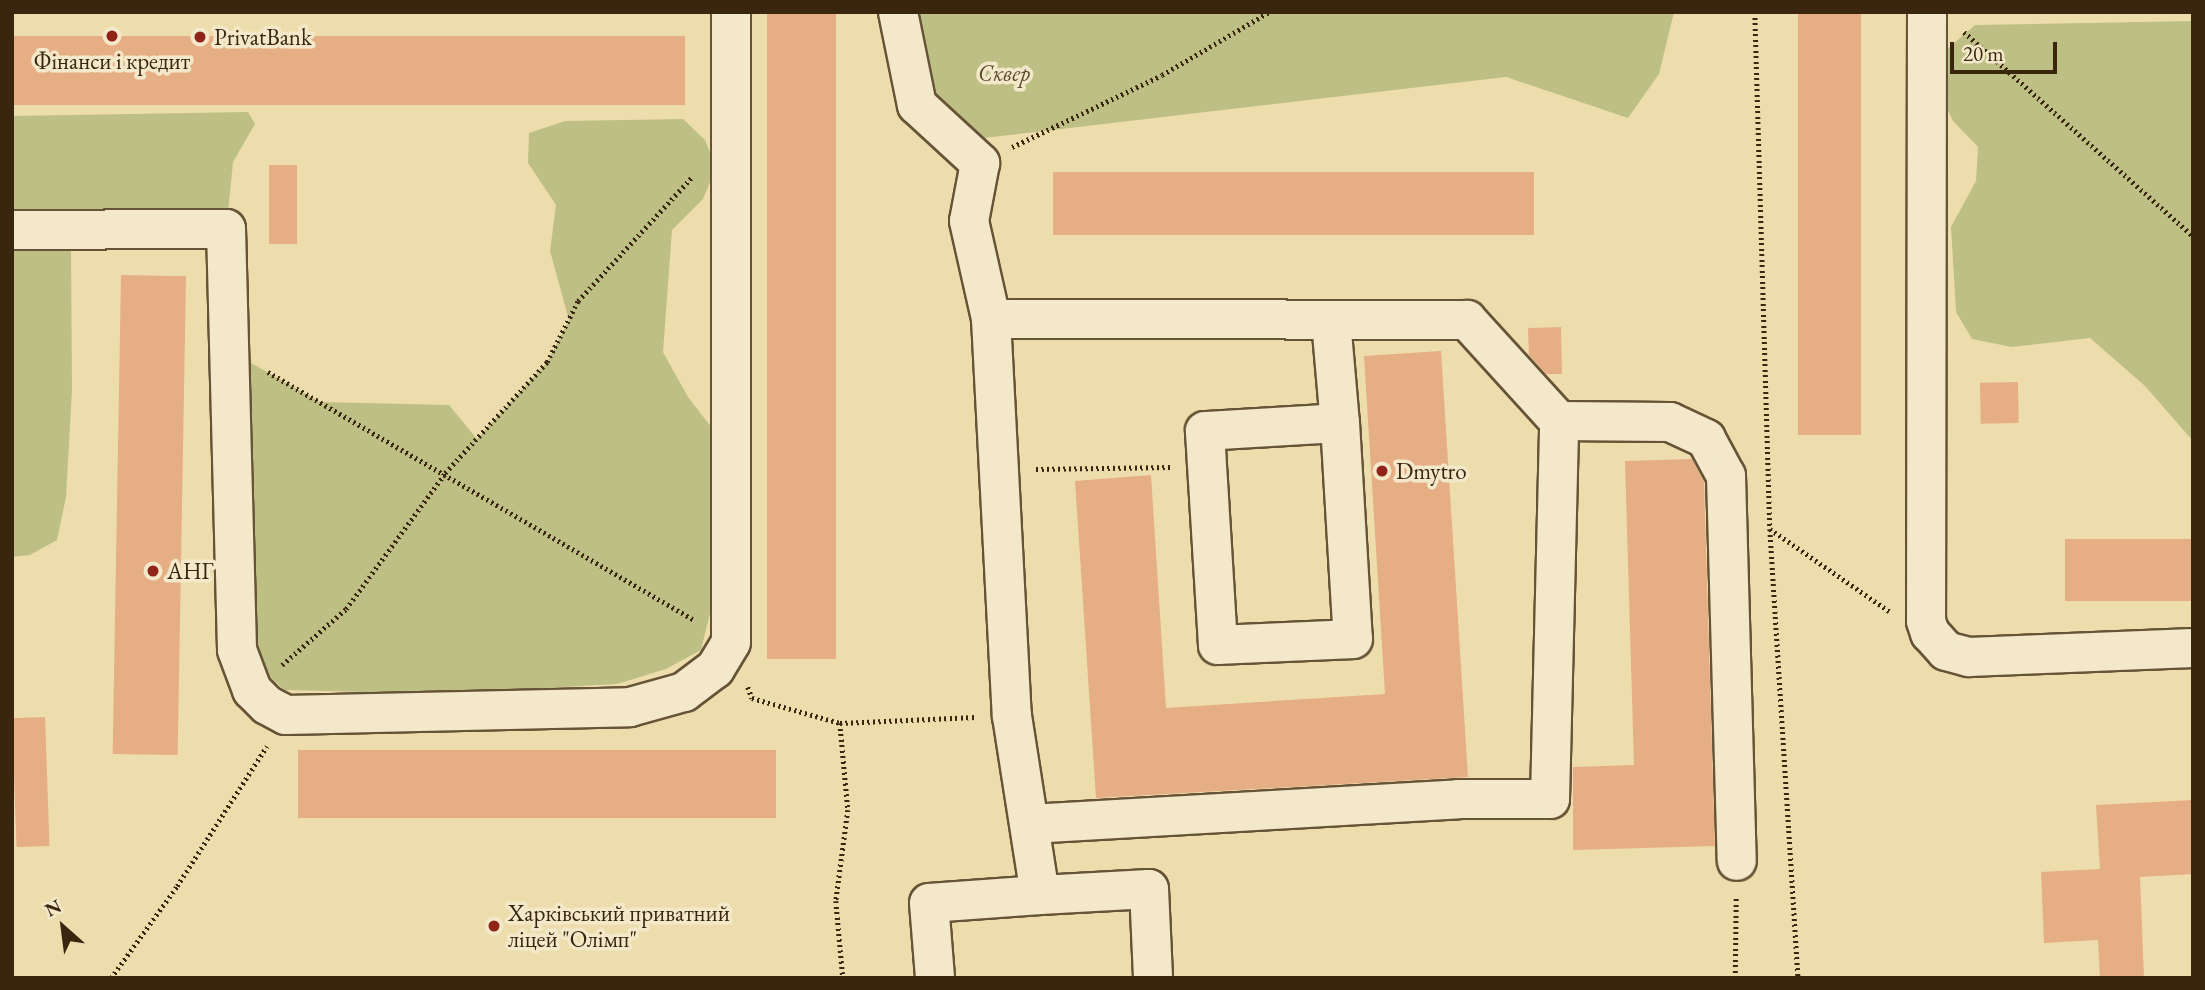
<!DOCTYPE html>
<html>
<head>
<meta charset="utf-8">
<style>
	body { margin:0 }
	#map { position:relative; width:2205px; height:990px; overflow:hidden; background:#edddad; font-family:"EB Garamond",serif }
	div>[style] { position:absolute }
	.green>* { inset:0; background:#bebf85 }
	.building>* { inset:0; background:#e5ae85; transform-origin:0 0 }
	.path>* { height:4.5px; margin-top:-2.25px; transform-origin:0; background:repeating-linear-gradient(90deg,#3a250e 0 2px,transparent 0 5.5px) }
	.roads { filter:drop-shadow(2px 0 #675336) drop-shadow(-2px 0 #675336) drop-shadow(0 2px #675336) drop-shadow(0 -2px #675336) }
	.minor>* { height:38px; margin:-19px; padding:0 19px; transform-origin:19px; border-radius:19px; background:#f3e9ca }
	.dots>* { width:19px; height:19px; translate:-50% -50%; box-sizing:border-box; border:4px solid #f3e9ca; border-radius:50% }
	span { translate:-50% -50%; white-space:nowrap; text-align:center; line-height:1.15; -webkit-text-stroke:7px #f3e9ca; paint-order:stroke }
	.poi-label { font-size:23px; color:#3a250e }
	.left { translate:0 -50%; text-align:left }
	.park-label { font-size:23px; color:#5b4c2c; font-style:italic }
	.frame { position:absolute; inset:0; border:14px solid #3a250e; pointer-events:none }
	.north { position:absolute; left:28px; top:892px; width:70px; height:70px; -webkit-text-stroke:5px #f3e9ca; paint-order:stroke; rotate:332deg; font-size:19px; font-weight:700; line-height:28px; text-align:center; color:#3a250e }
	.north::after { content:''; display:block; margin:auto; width:24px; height:32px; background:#3a250e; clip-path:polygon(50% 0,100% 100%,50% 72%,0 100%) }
	.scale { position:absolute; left:1950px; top:42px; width:107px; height:32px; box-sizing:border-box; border:4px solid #3a250e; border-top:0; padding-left:9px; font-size:21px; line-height:24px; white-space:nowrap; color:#3a250e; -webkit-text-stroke:5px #f3e9ca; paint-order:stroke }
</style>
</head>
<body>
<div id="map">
	<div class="green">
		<div style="clip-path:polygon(913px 12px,1674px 12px,1659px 74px,1628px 118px,1506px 77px,984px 138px,927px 91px)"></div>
		<div style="clip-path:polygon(2193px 21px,2193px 441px,2145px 386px,2090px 338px,2012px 347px,1972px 339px,1956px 312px,1951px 227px,1976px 181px,1978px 147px,1953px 121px,1938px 90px,1938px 57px,1975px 25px)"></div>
		<div style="clip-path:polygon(248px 112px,255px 124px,233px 162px,228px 213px,71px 248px,72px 390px,66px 497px,57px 540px,30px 555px,12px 557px,12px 116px)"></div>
		<div style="clip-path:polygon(683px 119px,705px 140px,716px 167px,703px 199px,672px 230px,663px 352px,688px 397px,715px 432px,712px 605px,701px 650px,666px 669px,617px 684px,445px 694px,285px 690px,256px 665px,246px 360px,320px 402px,449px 405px,477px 439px,547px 362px,569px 320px,550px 251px,556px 205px,528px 163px,529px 133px,565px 121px)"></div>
	</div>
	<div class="building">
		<div style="left:767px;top:12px;width:69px;height:647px"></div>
		<div style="left:1798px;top:12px;width:63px;height:423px"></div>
		<div style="left:12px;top:36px;width:673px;height:69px"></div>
		<div style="left:269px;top:165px;width:28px;height:79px"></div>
		<div style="left:1534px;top:172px;width:63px;height:481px;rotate:90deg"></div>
		<div style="left:121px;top:275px;width:65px;height:479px;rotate:1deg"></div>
		<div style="clip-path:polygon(1561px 327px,1562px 374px,1546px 374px,1529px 355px,1528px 328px)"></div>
		<div style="clip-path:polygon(1441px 351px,1468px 777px,1096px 798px,1075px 481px,1151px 475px,1166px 708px,1385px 694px,1364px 356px)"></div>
		<div style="left:2018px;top:382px;width:41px;height:38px;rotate:89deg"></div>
		<div style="clip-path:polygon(1692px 459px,1704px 482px,1715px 846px,1573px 850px,1573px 767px,1634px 765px,1625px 461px)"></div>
		<div style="left:2193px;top:539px;width:62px;height:128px;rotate:90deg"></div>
		<div style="left:45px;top:717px;width:129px;height:33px;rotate:88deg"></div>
		<div style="left:298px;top:750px;width:478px;height:68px"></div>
		<div style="clip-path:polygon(2193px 800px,2193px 874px,2140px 877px,2144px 978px,2100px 978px,2098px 940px,2044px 943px,2041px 872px,2100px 869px,2096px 805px)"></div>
	</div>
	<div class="path">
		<div style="left:1755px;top:12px;width:517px;rotate:88.34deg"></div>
		<div style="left:1770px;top:529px;width:450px;rotate:86.4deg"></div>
		<div style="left:1964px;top:32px;width:307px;rotate:41.7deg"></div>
		<div style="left:1012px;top:147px;width:166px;rotate:-25.6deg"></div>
		<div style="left:1162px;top:75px;width:124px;rotate:-30.5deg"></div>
		<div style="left:268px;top:372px;width:492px;rotate:30.2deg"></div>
		<div style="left:1036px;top:469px;width:135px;rotate:-0.8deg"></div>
		<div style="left:1770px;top:529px;width:145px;rotate:34.6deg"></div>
		<div style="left:282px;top:665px;width:85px;rotate:-41.2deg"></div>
		<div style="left:346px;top:609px;width:168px;rotate:-53.9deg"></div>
		<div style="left:445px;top:473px;width:151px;rotate:-47.4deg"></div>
		<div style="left:547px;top:362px;width:68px;rotate:-63.1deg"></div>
		<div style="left:578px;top:301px;width:170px;rotate:-47.4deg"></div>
		<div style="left:748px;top:687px;width:12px;rotate:70deg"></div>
		<div style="left:752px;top:698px;width:91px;rotate:15.9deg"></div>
		<div style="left:840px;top:723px;width:136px;rotate:-2.5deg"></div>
		<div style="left:840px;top:723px;width:87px;rotate:84.7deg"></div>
		<div style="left:848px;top:810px;width:92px;rotate:97.5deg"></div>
		<div style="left:836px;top:901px;width:77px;rotate:84.8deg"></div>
		<div style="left:111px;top:978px;width:113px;rotate:-54.3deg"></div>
		<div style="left:177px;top:886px;width:166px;rotate:-57.3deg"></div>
		<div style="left:1735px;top:978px;width:81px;rotate:-89.3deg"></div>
	</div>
	<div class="roads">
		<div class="minor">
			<div style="left:898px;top:12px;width:95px;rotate:78.5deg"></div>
			<div style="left:917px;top:105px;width:86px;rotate:42.6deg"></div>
			<div style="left:980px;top:163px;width:59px;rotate:100.7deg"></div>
			<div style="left:969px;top:221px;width:100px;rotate:77.3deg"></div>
			<div style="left:991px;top:319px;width:398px;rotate:87deg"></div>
			<div style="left:1012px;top:716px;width:181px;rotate:81.1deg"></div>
			<div style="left:1040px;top:895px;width:111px;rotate:175.9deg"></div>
			<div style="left:929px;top:903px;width:75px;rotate:85.4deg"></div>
			<div style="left:1927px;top:12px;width:609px;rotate:90.09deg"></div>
			<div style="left:1926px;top:621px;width:13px;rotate:72deg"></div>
			<div style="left:1930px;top:633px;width:24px;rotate:48deg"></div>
			<div style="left:1946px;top:651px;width:24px;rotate:15deg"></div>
			<div style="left:1969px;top:657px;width:224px;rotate:-2.3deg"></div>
			<div style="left:12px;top:230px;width:214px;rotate:-0.3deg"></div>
			<div style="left:226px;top:229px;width:421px;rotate:88.5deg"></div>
			<div style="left:237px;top:650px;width:43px;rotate:69.4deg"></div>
			<div style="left:252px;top:690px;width:21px;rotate:45deg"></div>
			<div style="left:267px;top:705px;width:21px;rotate:28deg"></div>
			<div style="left:286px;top:715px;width:344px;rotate:-1.3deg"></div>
			<div style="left:630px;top:707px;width:56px;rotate:-15.5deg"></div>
			<div style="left:684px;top:692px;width:39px;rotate:-37deg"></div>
			<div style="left:715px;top:669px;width:31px;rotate:-59deg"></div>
			<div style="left:731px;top:642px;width:630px;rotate:-90deg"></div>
			<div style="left:991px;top:319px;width:476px;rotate:0.1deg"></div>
			<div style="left:1467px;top:320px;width:137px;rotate:47.7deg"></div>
			<div style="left:1559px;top:421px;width:111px;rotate:0.5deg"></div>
			<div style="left:1670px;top:422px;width:40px;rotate:25deg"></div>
			<div style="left:1706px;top:439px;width:42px;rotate:61.6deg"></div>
			<div style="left:1726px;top:476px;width:385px;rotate:88.4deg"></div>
			<div style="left:1331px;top:321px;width:102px;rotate:85deg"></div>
			<div style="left:1340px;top:423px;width:216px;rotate:86.6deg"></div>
			<div style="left:1353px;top:639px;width:135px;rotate:177.5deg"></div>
			<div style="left:1218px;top:645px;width:214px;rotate:-93.5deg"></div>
			<div style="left:1205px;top:431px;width:135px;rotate:-3.4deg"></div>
			<div style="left:1030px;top:824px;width:430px;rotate:-3.3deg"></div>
			<div style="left:1459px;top:799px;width:91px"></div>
			<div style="left:1550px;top:799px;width:378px;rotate:-88.6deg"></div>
			<div style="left:1040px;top:895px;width:109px;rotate:-3.2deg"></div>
			<div style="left:1149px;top:889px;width:89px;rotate:87.4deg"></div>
		</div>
	</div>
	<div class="dots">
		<div style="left:112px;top:36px;background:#8f2418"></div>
		<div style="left:200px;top:37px;background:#8f2418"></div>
		<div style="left:1382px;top:471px;background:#8f2418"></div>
		<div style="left:153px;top:571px;background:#8f2418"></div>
		<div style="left:494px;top:926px;background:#8f2418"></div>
	</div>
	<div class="poi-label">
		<span class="left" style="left:214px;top:37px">PrivatBank</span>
		<span style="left:112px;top:61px">Фінанси і кредит</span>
		<span class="left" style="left:1396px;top:471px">Dmytro</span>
		<span class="left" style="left:167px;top:571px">АНГ</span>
		<span class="left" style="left:508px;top:926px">Харківський приватний<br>ліцей "Олімп"</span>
	</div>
	<div class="park-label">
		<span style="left:1004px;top:73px">Сквер</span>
	</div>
	<div class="frame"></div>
	<div class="north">N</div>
	<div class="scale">20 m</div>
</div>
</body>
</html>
